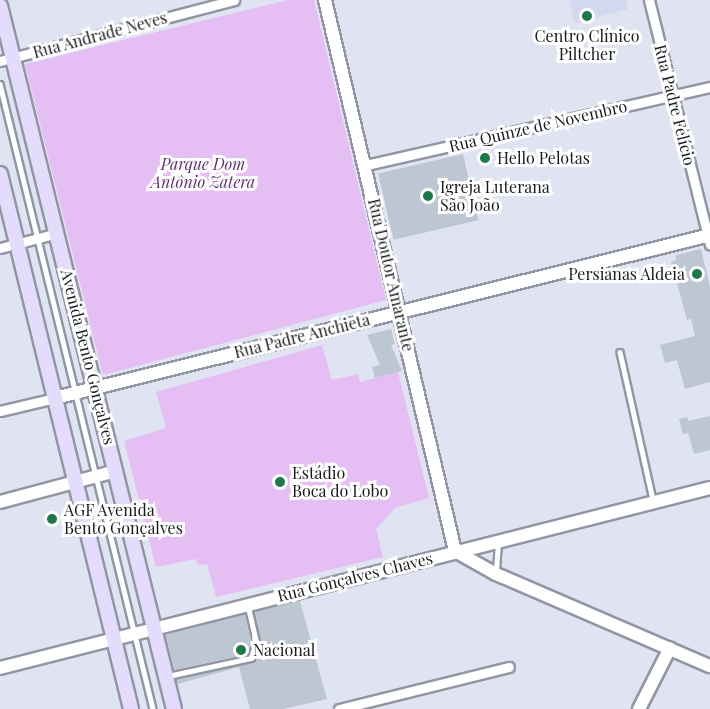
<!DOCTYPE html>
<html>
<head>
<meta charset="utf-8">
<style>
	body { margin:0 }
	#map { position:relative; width:710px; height:709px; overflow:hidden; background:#e0e4f2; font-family:"Playfair Display",serif }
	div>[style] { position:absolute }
	.built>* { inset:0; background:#d2d9ee }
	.green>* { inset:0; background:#e5bef3 }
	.building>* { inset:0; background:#bcc7d2; transform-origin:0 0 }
	.roads { filter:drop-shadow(2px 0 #9296a3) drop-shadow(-2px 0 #9296a3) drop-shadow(0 2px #9296a3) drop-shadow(0 -2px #9296a3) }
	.lane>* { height:4.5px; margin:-2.25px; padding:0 2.25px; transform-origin:2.25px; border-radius:2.25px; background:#fff }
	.street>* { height:9px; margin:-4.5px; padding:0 4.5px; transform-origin:4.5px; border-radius:4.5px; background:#fff }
	.secondary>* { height:12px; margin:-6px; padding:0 6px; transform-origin:6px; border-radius:6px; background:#fff }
	.primary>* { height:14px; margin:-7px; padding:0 7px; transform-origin:7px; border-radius:7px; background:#e3dcfc }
	.dots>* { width:16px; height:16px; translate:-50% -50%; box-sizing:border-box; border:3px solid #fff; border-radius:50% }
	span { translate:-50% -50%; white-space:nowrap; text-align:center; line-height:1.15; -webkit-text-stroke:6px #fff; paint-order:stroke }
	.street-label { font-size:16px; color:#18191e }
	.poi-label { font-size:16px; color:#18191e }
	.left { translate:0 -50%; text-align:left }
	.right { translate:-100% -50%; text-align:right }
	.park-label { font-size:16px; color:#622f72; font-style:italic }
</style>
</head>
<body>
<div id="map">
	<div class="built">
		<div style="clip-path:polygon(569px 0,626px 0,628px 9px,575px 23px)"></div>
	</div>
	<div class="green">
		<div style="clip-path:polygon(288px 0,314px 0,386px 300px,103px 375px,25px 64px)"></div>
		<div style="clip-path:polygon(322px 345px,332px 380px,358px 374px,360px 382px,398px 372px,429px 498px,395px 508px,376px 529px,383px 557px,216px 597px,207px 564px,198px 565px,196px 559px,156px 567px,124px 441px,166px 428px,156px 392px)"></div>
	</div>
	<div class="building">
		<div style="left:463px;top:154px;width:68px;height:87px;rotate:77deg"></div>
		<div style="clip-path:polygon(701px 249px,710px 287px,710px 382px,685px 389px,677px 360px,665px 363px,660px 345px,695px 336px,691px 319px,687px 320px,671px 262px,676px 260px,676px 255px)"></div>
		<div style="clip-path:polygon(391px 329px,395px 344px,391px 345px,402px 371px,375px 378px,372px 367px,380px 365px,367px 335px)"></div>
		<div style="clip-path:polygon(710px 416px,710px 450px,694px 454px,688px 433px,683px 434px,679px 419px,687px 417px,688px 421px)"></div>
		<div style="clip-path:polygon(300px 601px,327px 699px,284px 709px,250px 709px,239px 667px,178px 684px,176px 679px,254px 662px,260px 642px,254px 612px)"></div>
		<div style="clip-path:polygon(245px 614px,251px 642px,247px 654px,174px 670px,165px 635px)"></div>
	</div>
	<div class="roads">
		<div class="lane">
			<div style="left:0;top:84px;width:643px;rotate:76.24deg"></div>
			<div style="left:620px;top:352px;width:152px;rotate:77.4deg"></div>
			<div style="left:496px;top:571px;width:28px;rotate:-86deg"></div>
			<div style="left:168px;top:676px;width:85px;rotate:-12.2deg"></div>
			<div style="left:251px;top:658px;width:17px;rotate:-73deg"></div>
			<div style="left:256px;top:642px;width:37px;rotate:-103deg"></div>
		</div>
		<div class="street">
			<div style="left:649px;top:0;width:252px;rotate:76deg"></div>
			<div style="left:0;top:61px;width:242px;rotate:-14.6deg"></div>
			<div style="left:366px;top:165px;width:353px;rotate:-12.8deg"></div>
			<div style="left:0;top:248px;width:60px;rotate:-14.5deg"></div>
			<div style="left:0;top:411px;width:57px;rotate:-13.3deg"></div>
			<div style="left:339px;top:709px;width:175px;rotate:-13.9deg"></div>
		</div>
		<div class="secondary">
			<div style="left:325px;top:0;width:566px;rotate:76.72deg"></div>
			<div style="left:55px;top:398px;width:675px;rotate:-13.97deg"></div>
			<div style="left:0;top:502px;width:120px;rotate:-15deg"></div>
			<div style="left:455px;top:551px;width:47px;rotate:29.3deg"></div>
			<div style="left:496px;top:574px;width:233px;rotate:23.3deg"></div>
			<div style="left:0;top:668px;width:732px;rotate:-14.23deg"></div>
			<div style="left:639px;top:709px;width:68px;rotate:-63.1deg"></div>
		</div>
		<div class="primary">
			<div style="left:0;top:6px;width:724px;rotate:76.1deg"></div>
			<div style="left:0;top:174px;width:551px;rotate:76.24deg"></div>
		</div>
	</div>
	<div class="dots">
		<div style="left:587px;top:16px;background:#1c774b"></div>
		<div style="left:485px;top:158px;background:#1c774b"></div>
		<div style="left:428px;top:196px;background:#1c774b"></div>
		<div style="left:697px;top:274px;background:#1c774b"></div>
		<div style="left:280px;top:482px;background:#1c774b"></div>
		<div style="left:52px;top:519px;background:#1c774b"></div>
		<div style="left:241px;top:650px;background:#1c774b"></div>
	</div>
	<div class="street-label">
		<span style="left:100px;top:35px;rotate:-15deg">Rua Andrade Neves</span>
		<span style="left:675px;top:105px;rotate:76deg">Rua Padre Felício</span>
		<span style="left:538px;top:126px;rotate:-13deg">Rua Quinze de Novembro</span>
		<span style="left:391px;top:275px;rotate:77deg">Rua Doutor Amarante</span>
		<span style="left:302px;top:336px;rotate:-14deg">Rua Padre Anchieta</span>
		<span style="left:88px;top:357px;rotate:76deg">Avenida Bento Gonçalves</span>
		<span style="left:355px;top:577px;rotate:-14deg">Rua Gonçalves Chaves</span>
	</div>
	<div class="poi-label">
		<span style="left:587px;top:45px">Centro Clínico<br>Piltcher</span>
		<span class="left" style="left:497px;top:158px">Hello Pelotas</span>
		<span class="left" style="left:440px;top:196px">Igreja Luterana<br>São João</span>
		<span class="right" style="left:685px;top:274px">Persianas Aldeia</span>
		<span class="left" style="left:292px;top:482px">Estádio<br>Boca do Lobo</span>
		<span class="left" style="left:64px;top:519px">AGF Avenida<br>Bento Gonçalves</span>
		<span class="left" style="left:253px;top:650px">Nacional</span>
	</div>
	<div class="park-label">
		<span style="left:203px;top:173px">Parque Dom<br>Antônio Zatera</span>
	</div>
</div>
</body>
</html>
